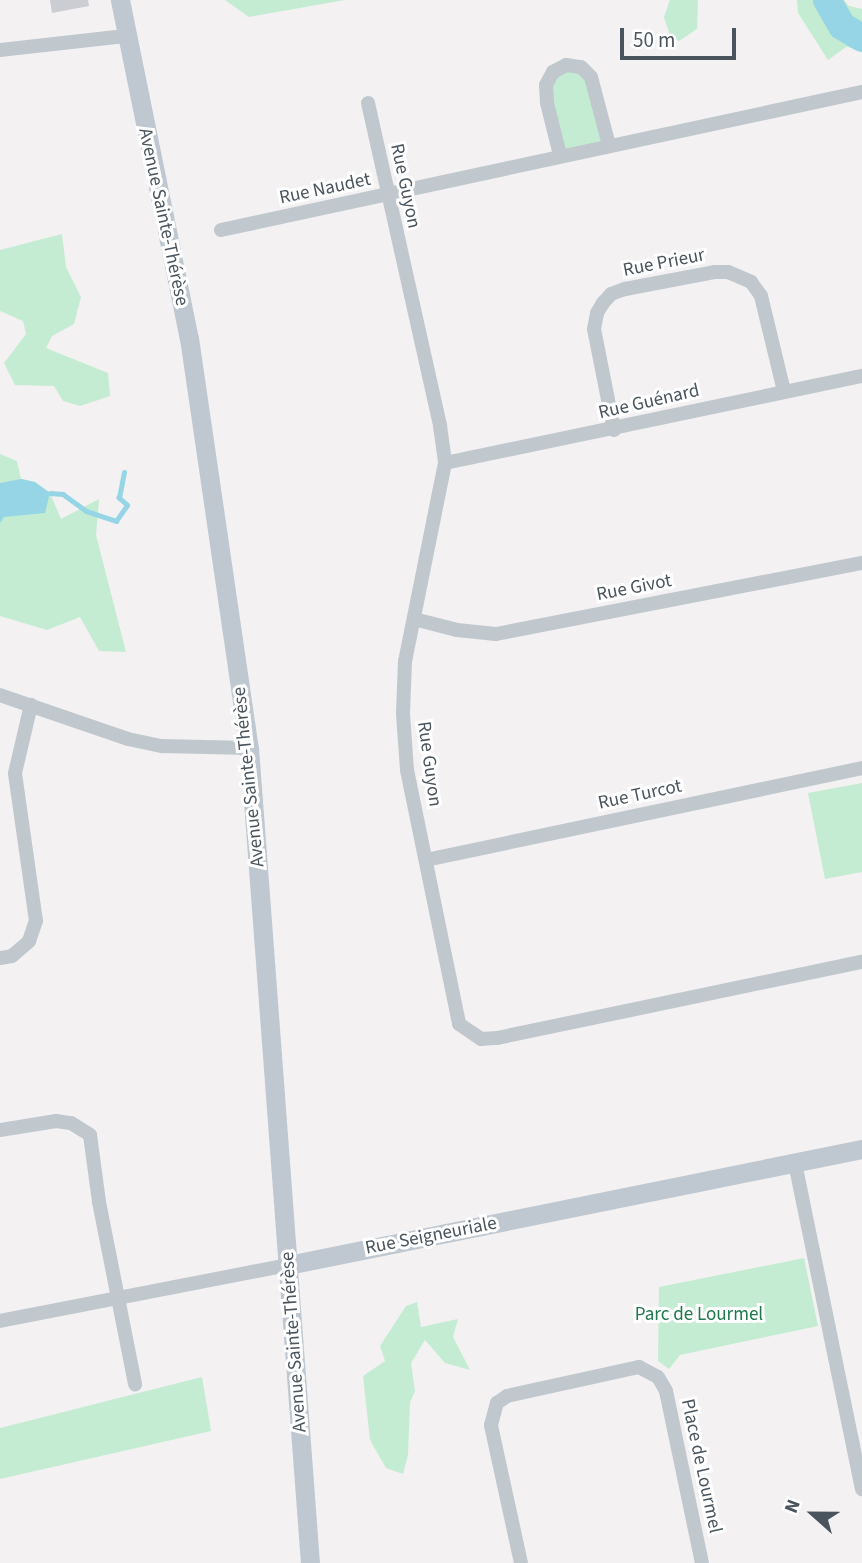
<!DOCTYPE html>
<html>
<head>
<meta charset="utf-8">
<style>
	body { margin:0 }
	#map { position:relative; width:862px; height:1563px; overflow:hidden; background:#f3f1f1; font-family:"Source Sans 3",sans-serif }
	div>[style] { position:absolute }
	.green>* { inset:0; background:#c4ecd3 }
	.water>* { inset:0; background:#95d5e5 }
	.stream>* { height:4.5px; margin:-2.25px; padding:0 2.25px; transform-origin:2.25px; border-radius:2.25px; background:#95d5e5 }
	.river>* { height:28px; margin:-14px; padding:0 14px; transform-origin:14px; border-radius:14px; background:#95d5e5 }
	.building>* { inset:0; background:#cbcdd3 }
	.street>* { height:14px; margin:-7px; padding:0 7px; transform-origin:7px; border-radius:7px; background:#c0c8ce }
	.secondary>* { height:19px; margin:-9.5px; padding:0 9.5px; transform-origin:9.5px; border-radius:9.5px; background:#bfc7d0 }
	span { translate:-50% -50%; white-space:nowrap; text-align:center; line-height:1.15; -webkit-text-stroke:6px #fff; paint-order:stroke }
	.street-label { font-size:19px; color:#4a545d }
	.park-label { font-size:19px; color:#20794c }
	.north { position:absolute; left:778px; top:1479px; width:70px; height:70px; -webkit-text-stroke:5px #fff; paint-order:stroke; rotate:291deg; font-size:19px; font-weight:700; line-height:28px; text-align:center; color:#4a545d }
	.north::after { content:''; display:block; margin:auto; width:24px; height:32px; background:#4a545d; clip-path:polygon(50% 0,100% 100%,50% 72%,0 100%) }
	.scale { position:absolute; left:620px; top:28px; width:116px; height:32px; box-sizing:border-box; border:4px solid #4a545d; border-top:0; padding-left:9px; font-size:21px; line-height:24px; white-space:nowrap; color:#4a545d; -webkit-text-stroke:5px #fff; paint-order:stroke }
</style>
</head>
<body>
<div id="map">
	<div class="green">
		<div style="clip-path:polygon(225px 0,345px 0,249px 17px)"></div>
		<div style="clip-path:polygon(670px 0,698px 0,697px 29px,679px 41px,670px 36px,664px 17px)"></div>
		<div style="clip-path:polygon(797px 0,844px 0,849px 6px,862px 9px,862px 49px,846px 47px,828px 60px,798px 13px)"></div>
		<div style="clip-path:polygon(581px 67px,609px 145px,560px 155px,547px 103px,553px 72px)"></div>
		<div style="clip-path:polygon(62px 234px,66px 267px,81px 297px,74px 324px,52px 336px,46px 348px,108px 373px,110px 396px,80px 406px,63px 401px,54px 386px,15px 385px,4px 363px,26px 334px,23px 321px,0 311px,0 250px)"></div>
		<div style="clip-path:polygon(0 454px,17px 461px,21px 479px,35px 482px,50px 493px,61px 519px,99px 499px,96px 535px,126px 652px,99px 651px,80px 617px,47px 630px,0 616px)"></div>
		<div style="clip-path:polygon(862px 783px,862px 872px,825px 879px,808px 793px)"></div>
		<div style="clip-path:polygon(804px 1258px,818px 1326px,680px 1355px,669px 1369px,658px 1361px,659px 1287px)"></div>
		<div style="clip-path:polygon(417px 1302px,421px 1327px,458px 1319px,453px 1337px,470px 1370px,445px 1363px,425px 1340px,411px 1363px,415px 1391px,410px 1402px,408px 1455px,403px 1474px,386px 1468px,370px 1440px,363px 1376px,385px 1361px,380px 1346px,406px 1306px)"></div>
		<div style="clip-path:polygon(202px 1377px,211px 1431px,0 1479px,0 1428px)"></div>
	</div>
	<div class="water">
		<div style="clip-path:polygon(21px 479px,35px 482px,50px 493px,45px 513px,4px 517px,0 523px,0 483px)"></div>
	</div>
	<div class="stream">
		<div style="left:50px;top:493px;width:13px;rotate:4deg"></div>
		<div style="left:63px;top:494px;width:29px;rotate:36deg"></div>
		<div style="left:86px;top:511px;width:32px;rotate:18deg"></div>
		<div style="left:116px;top:521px;width:19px;rotate:-55deg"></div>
		<div style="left:127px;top:505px;width:11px;rotate:-139deg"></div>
		<div style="left:119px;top:498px;width:26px;rotate:-79deg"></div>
	</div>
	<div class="river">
		<div style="left:827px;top:0;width:30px;rotate:60deg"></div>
		<div style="left:842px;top:26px;width:23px;rotate:31deg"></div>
	</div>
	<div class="building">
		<div style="clip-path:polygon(50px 0,88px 0,89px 6px,52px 13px)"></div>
	</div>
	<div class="street">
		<div style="left:0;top:50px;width:126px;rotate:-6.4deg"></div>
		<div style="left:368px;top:103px;width:331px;rotate:77.4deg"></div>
		<div style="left:440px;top:426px;width:37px;rotate:82deg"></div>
		<div style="left:445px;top:463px;width:202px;rotate:101.4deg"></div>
		<div style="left:405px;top:661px;width:53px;rotate:92.2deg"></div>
		<div style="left:403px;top:714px;width:56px;rotate:85.9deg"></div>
		<div style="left:407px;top:770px;width:259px;rotate:78.4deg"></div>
		<div style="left:459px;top:1024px;width:27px;rotate:34deg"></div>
		<div style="left:481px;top:1039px;width:16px;rotate:-4deg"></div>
		<div style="left:497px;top:1038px;width:373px;rotate:-11.8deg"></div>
		<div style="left:560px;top:155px;width:54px;rotate:-104deg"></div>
		<div style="left:547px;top:103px;width:18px;rotate:-93deg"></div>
		<div style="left:546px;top:85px;width:15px;rotate:-62deg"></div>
		<div style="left:553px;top:72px;width:15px;rotate:-28deg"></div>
		<div style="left:566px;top:65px;width:15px;rotate:8deg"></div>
		<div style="left:581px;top:67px;width:14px;rotate:45deg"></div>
		<div style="left:591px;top:77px;width:70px;rotate:75.2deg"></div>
		<div style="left:221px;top:230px;width:656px;rotate:-12.15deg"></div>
		<div style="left:614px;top:430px;width:103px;rotate:-101.2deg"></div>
		<div style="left:594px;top:329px;width:16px;rotate:-79deg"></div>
		<div style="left:597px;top:313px;width:12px;rotate:-59deg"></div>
		<div style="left:603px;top:303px;width:12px;rotate:-48deg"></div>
		<div style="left:611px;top:294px;width:15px;rotate:-20deg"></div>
		<div style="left:625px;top:289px;width:92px;rotate:-10.7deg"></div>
		<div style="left:715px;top:272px;width:13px"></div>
		<div style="left:728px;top:272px;width:25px;rotate:23deg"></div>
		<div style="left:751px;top:282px;width:17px;rotate:54deg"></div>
		<div style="left:761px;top:296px;width:98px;rotate:76.4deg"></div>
		<div style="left:445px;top:463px;width:426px;rotate:-11.8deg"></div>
		<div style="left:414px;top:619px;width:44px;rotate:14.3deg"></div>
		<div style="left:457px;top:630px;width:39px;rotate:6deg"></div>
		<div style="left:496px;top:634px;width:373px;rotate:-11deg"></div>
		<div style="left:0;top:695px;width:135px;rotate:19deg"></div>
		<div style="left:128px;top:739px;width:35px;rotate:12deg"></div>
		<div style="left:162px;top:746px;width:87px;rotate:1.3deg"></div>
		<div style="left:426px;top:860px;width:446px;rotate:-11.9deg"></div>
		<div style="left:0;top:958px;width:12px;rotate:-9deg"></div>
		<div style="left:12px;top:956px;width:23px;rotate:-41deg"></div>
		<div style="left:29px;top:941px;width:21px;rotate:-71deg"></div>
		<div style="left:36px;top:921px;width:149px;rotate:-98.1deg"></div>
		<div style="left:15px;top:773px;width:70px;rotate:-76.8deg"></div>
		<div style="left:0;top:1130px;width:57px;rotate:-9.1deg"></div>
		<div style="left:56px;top:1121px;width:15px;rotate:8deg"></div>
		<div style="left:71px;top:1123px;width:22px;rotate:32deg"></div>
		<div style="left:90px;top:1135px;width:68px;rotate:82.3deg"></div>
		<div style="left:99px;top:1202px;width:186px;rotate:78.8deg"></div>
		<div style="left:795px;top:1163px;width:333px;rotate:78.4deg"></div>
		<div style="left:0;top:1321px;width:293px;rotate:-11deg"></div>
		<div style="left:521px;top:1563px;width:141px;rotate:-102.3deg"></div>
		<div style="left:491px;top:1425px;width:23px;rotate:-75deg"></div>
		<div style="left:497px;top:1403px;width:12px;rotate:-35deg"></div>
		<div style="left:507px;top:1396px;width:135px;rotate:-12.4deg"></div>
		<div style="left:639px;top:1367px;width:21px;rotate:28deg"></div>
		<div style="left:658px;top:1377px;width:16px;rotate:60deg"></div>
		<div style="left:666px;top:1391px;width:176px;rotate:78.2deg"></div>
	</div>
	<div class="secondary">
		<div style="left:120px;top:0;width:345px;rotate:78.5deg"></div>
		<div style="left:189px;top:338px;width:414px;rotate:81.7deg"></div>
		<div style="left:249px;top:748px;width:817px;rotate:85.72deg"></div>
		<div style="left:288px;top:1265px;width:586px;rotate:-11.43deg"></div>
	</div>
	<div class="street-label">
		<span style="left:405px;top:186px;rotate:78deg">Rue Guyon</span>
		<span style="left:325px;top:189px;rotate:-12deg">Rue Naudet</span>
		<span style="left:163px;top:217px;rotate:78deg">Avenue Sainte-Thérèse</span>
		<span style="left:664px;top:263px;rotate:-11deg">Rue Prieur</span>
		<span style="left:649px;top:402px;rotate:-13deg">Rue Guénard</span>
		<span style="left:634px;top:588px;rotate:-11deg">Rue Givot</span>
		<span style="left:429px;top:764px;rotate:82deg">Rue Guyon</span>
		<span style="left:249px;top:777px;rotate:-96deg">Avenue Sainte-Thérèse</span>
		<span style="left:640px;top:795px;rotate:-12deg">Rue Turcot</span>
		<span style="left:431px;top:1236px;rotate:-11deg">Rue Seigneuriale</span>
		<span style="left:294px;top:1342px;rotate:-94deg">Avenue Sainte-Thérèse</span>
		<span style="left:701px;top:1466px;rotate:78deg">Place de Lourmel</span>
	</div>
	<div class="park-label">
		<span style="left:699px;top:1315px">Parc de Lourmel</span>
	</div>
	<div class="north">N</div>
	<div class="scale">50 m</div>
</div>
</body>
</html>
